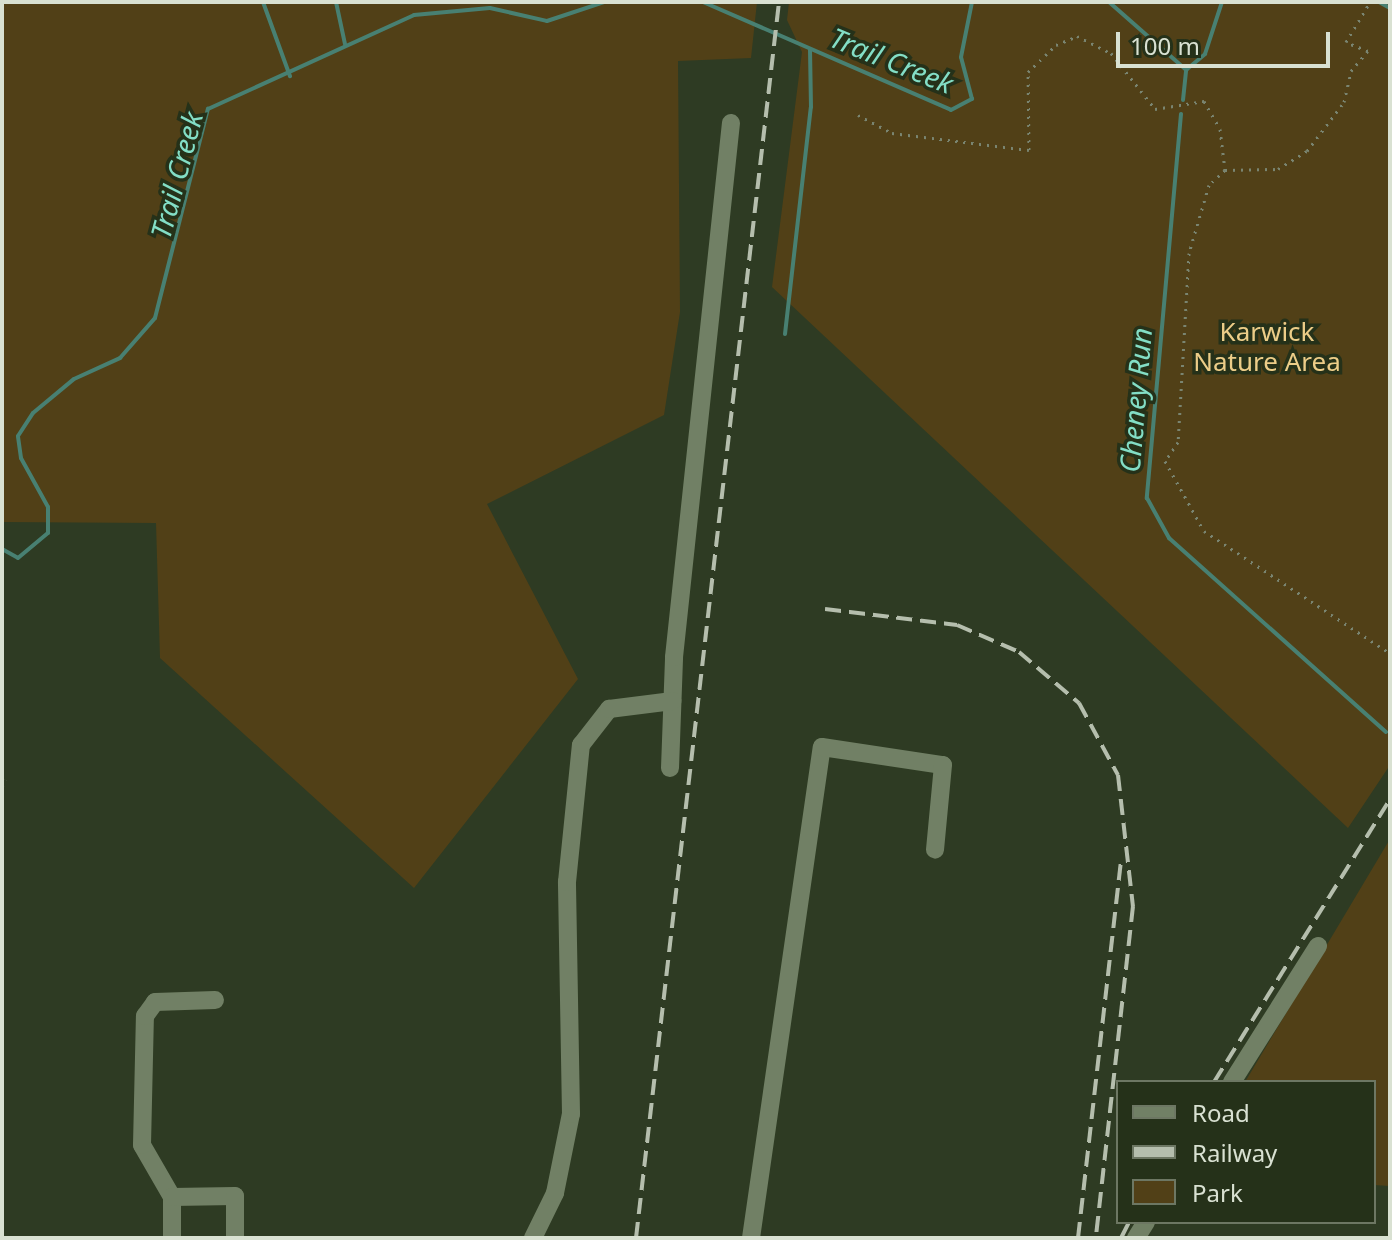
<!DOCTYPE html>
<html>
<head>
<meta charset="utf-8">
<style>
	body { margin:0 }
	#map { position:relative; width:1392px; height:1240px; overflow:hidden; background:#2e3b23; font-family:"Noto Sans",sans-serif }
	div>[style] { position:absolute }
	.green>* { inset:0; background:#514017 }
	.stream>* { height:4px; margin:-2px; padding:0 2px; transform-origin:2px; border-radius:2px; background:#488072 }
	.path>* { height:3px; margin-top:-1.5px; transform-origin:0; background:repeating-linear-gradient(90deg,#7a8571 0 2px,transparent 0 8px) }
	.minor>* { height:18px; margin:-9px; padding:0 9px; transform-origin:9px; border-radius:9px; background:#718065 }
	.rail>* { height:4px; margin-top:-2px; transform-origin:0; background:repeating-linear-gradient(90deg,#b5bead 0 16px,transparent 0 24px) }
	span { translate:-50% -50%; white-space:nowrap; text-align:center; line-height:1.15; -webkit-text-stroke:7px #253119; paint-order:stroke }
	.park-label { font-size:26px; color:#eccd88 }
	.water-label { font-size:28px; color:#83dec6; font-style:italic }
	.frame { position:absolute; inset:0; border:4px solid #d9e1d2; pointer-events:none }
	.legend { position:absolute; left:1116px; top:1080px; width:260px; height:144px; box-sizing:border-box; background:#253119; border:2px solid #6d7763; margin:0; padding:10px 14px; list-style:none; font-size:24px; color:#d9e1d2 }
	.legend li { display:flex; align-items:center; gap:16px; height:40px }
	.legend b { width:40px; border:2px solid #6d7763 }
	.scale { position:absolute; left:1116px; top:32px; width:214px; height:36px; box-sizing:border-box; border:4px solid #d9e1d2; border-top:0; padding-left:10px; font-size:24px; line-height:28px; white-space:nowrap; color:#d9e1d2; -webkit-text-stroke:6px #253119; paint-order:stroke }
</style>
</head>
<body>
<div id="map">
	<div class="green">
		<div style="clip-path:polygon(2px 2px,757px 2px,751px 58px,678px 61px,680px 312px,664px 415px,487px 504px,578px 679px,414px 888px,160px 658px,156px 523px,2px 522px)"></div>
		<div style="clip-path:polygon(789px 2px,1390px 2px,1390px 765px,1348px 828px,772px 287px,802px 52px,787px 20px)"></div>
		<div style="clip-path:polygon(1390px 839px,1390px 1186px,1374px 1185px,1374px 1082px,1245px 1082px)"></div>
	</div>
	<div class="stream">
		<div style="left:263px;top:2px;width:79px;rotate:70deg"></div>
		<div style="left:336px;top:2px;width:43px;rotate:77.9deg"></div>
		<div style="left:703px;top:2px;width:270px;rotate:23.5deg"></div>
		<div style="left:951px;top:110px;width:24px;rotate:-28deg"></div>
		<div style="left:972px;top:99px;width:43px;rotate:-104.7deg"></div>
		<div style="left:961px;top:57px;width:56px;rotate:-78.7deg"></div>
		<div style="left:1109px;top:2px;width:103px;rotate:41.4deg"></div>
		<div style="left:1186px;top:70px;width:25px;rotate:-40deg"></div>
		<div style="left:1205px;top:54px;width:55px;rotate:-71.9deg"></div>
		<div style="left:1379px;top:2px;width:13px;rotate:29deg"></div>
		<div style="left:1183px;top:100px;width:29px;rotate:-84deg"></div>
		<div style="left:1181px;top:114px;width:386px;rotate:95.1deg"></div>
		<div style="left:1147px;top:498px;width:46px;rotate:61.2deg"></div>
		<div style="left:1169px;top:538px;width:291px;rotate:41.8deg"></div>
		<div style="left:785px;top:334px;width:228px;rotate:-83.5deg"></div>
		<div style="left:811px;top:107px;width:57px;rotate:-91deg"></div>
		<div style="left:2px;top:549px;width:18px;rotate:29deg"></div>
		<div style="left:18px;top:558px;width:39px;rotate:-40deg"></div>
		<div style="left:48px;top:533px;width:26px;rotate:-90deg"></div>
		<div style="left:48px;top:507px;width:56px;rotate:-118.9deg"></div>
		<div style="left:21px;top:458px;width:22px;rotate:-98deg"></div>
		<div style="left:18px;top:436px;width:27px;rotate:-57deg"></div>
		<div style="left:33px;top:413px;width:53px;rotate:-39.7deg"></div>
		<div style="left:74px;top:379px;width:51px;rotate:-24.5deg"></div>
		<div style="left:120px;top:358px;width:53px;rotate:-48.8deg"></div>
		<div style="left:155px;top:318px;width:216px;rotate:-75.8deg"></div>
		<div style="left:208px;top:109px;width:226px;rotate:-24.5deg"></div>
		<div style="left:414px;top:15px;width:76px;rotate:-5.3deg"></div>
		<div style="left:490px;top:8px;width:58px;rotate:12.8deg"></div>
		<div style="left:547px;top:21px;width:60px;rotate:-18.4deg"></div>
	</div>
	<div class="path">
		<div style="left:858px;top:115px;width:38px;rotate:28deg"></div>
		<div style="left:892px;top:133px;width:138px;rotate:7.1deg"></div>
		<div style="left:1029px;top:150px;width:78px;rotate:-90.7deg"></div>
		<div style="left:1028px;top:72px;width:39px;rotate:-44deg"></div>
		<div style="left:1056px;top:45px;width:23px;rotate:-23deg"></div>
		<div style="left:1077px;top:36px;width:38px;rotate:27deg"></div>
		<div style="left:1111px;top:53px;width:71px;rotate:51.8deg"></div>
		<div style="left:1155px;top:109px;width:50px;rotate:-9.3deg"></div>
		<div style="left:1204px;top:101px;width:32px;rotate:60deg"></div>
		<div style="left:1220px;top:129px;width:41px;rotate:83deg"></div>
		<div style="left:1225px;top:170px;width:53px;rotate:-1.1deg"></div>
		<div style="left:1278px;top:169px;width:34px;rotate:-32deg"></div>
		<div style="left:1307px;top:151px;width:61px;rotate:-52.9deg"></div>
		<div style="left:1344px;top:102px;width:32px;rotate:-77deg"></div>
		<div style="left:1351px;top:71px;width:26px;rotate:-50deg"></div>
		<div style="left:1368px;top:51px;width:24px;rotate:-158deg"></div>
		<div style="left:1346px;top:42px;width:47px;rotate:-59deg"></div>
		<div style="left:1225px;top:170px;width:22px;rotate:137deg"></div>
		<div style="left:1209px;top:185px;width:71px;rotate:106.4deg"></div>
		<div style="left:1189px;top:253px;width:189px;rotate:93.3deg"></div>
		<div style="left:1178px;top:442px;width:23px;rotate:124deg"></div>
		<div style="left:1165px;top:461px;width:80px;rotate:60.9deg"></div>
		<div style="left:1204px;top:531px;width:222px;rotate:33.3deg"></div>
		<div style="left:2px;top:787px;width:8px;rotate:-67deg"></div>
	</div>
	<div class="minor">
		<div style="left:670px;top:768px;width:111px;rotate:-87.9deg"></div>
		<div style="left:674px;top:657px;width:537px;rotate:-83.91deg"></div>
		<div style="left:1232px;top:1082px;width:161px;rotate:-57.7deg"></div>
		<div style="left:172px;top:1197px;width:60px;rotate:-120deg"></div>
		<div style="left:142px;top:1145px;width:129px;rotate:-88.7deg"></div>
		<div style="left:145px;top:1016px;width:17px;rotate:-54deg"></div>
		<div style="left:155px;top:1002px;width:60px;rotate:-1.9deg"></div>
		<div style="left:172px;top:1238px;width:41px;rotate:-90deg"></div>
		<div style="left:172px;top:1197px;width:63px;rotate:-0.9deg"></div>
		<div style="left:235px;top:1196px;width:42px;rotate:90deg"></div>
		<div style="left:533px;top:1238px;width:50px;rotate:-63.9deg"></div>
		<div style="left:555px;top:1193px;width:81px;rotate:-78.6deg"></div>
		<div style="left:571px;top:1114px;width:232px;rotate:-91deg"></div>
		<div style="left:567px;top:882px;width:138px;rotate:-84.2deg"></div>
		<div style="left:581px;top:745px;width:46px;rotate:-52.1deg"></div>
		<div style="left:609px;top:709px;width:64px;rotate:-7.2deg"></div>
		<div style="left:751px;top:1238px;width:496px;rotate:-81.8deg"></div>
		<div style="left:822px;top:747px;width:122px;rotate:8.5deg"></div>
		<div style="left:943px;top:765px;width:85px;rotate:95.4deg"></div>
		<div style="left:1136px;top:1238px;width:19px;rotate:-58deg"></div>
	</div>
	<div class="rail">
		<div style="left:825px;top:609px;width:133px;rotate:6.9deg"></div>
		<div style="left:957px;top:625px;width:68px;rotate:23.5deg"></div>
		<div style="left:1019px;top:652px;width:79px;rotate:40.4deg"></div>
		<div style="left:1079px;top:703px;width:82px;rotate:61.6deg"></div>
		<div style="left:1118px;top:775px;width:132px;rotate:83.5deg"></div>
		<div style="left:1133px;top:906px;width:334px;rotate:96.4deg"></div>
		<div style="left:1214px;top:1082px;width:333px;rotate:-58.1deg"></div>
		<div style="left:636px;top:1238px;width:1244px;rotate:-83.4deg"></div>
		<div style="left:1078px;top:1238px;width:380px;rotate:-83.5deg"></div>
		<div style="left:1121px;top:1238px;width:18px;rotate:-63deg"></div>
	</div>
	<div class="park-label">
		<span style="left:1267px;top:347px">Karwick<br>Nature Area</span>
	</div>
	<div class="water-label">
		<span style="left:892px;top:60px;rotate:22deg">Trail Creek</span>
		<span style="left:176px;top:175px;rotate:-75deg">Trail Creek</span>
		<span style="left:1135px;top:400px;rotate:-85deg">Cheney Run</span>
	</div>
	<div class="frame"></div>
	<ul class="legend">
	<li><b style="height:10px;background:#718065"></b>Road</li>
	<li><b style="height:10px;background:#b5bead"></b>Railway</li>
	<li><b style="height:22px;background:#514017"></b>Park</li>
	</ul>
	<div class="scale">100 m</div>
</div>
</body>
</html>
